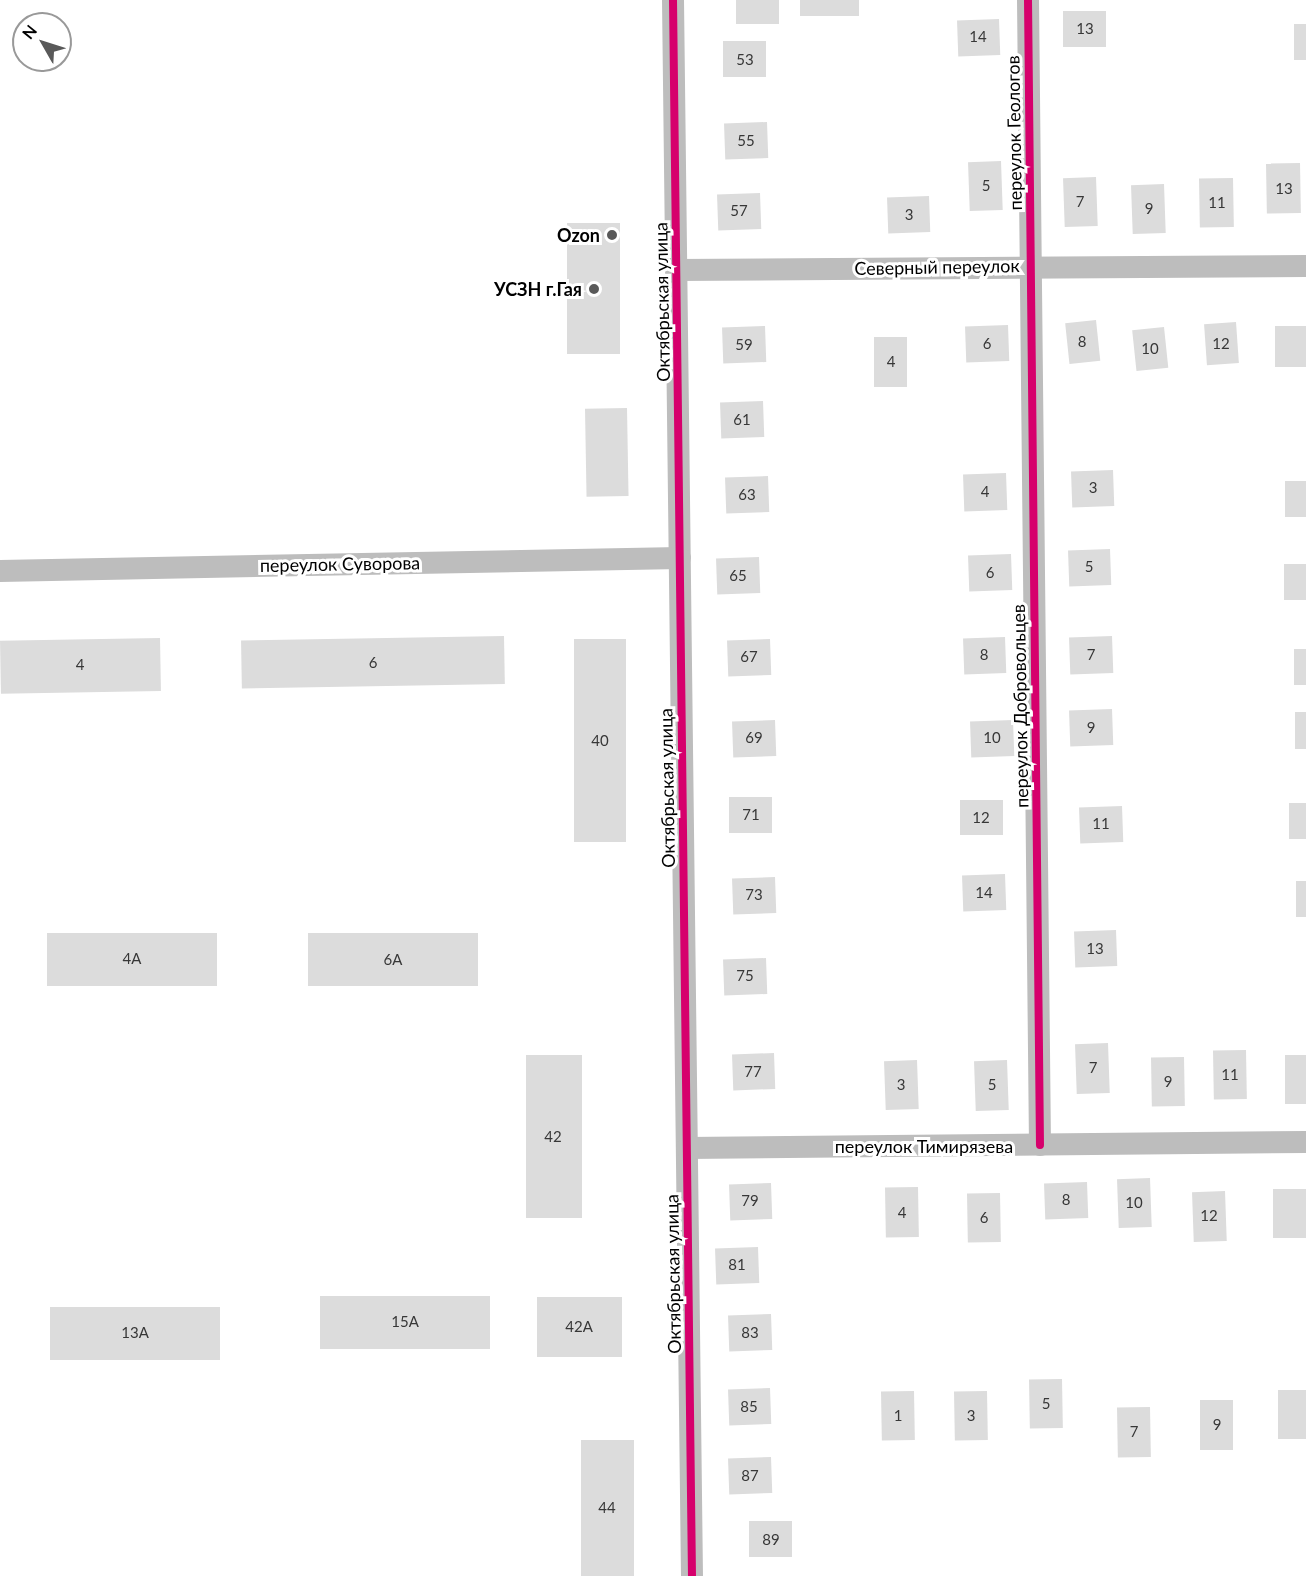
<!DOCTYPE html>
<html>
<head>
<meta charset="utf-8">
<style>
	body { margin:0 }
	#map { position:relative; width:1306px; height:1576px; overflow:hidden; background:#fff; font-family:Lato,sans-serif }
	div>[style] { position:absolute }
	.building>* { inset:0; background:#dcdcdc; transform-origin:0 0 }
	.minor>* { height:22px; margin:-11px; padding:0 11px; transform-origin:11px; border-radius:11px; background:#bdbdbd }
	.cycleway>* { height:8px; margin:-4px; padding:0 4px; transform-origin:4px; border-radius:4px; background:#d6006c }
	.dots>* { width:16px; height:16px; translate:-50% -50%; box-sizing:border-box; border:3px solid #fff; border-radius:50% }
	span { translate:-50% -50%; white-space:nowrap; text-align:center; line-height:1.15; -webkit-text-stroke:6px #fff; paint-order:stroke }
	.number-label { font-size:15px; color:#373737 }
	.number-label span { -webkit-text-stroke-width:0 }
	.street-label { font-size:18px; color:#000 }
	.poi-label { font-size:18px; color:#000; font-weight:700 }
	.right { translate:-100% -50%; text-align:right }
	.north { position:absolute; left:12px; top:12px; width:60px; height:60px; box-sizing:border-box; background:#fff; border:2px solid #999; border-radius:50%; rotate:309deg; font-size:16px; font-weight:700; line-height:24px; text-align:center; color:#000 }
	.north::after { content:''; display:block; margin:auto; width:21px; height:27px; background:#595959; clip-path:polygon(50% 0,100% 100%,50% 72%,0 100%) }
</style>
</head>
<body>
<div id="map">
	<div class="building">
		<div style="left:736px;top:0;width:43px;height:24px"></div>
		<div style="left:800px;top:0;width:59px;height:16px"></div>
		<div style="left:1106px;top:11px;width:36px;height:43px;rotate:90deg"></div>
		<div style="left:999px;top:19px;width:36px;height:42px;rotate:88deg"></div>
		<div style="left:1294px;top:24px;width:12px;height:36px"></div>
		<div style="left:766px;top:41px;width:36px;height:43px;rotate:90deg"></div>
		<div style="left:767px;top:122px;width:36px;height:43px;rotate:88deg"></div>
		<div style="left:1001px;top:161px;width:49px;height:33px;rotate:88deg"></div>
		<div style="left:1300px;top:163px;width:50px;height:34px;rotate:89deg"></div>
		<div style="left:1096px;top:177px;width:49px;height:33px;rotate:88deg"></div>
		<div style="left:1233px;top:178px;width:49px;height:34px;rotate:89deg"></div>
		<div style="left:1164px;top:184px;width:49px;height:33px;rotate:88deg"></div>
		<div style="left:760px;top:193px;width:36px;height:43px;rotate:88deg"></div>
		<div style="left:929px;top:196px;width:36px;height:42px;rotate:88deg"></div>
		<div style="left:620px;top:223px;width:131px;height:53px;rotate:90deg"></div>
		<div style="left:1096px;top:320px;width:41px;height:31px;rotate:84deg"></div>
		<div style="left:1236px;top:322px;width:41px;height:32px;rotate:86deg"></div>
		<div style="left:1008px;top:325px;width:36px;height:43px;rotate:88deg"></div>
		<div style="left:765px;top:326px;width:36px;height:43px;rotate:88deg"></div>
		<div style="left:1306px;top:326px;width:41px;height:31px;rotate:90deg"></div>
		<div style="left:1164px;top:327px;width:41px;height:32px;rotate:84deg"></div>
		<div style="left:874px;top:337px;width:33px;height:50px"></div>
		<div style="left:763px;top:401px;width:36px;height:43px;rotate:88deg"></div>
		<div style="left:627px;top:408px;width:88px;height:42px;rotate:89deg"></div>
		<div style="left:1113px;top:470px;width:36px;height:42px;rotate:88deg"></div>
		<div style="left:1006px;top:473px;width:37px;height:43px;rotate:88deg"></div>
		<div style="left:768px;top:476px;width:36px;height:43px;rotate:88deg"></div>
		<div style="left:1306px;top:481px;width:36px;height:21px;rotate:90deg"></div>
		<div style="left:1110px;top:549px;width:36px;height:42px;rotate:88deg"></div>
		<div style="left:1011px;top:554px;width:36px;height:43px;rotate:88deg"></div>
		<div style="left:759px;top:557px;width:36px;height:43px;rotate:88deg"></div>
		<div style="left:1284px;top:564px;width:22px;height:36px"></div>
		<div style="left:504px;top:636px;width:48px;height:263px;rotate:89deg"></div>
		<div style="left:1112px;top:636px;width:37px;height:43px;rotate:88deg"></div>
		<div style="left:1005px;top:637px;width:36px;height:42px;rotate:88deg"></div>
		<div style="left:160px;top:638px;width:53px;height:160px;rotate:89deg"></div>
		<div style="left:574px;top:639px;width:52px;height:203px"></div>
		<div style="left:770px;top:639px;width:36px;height:43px;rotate:88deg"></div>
		<div style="left:1294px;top:649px;width:12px;height:36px"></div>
		<div style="left:1112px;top:709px;width:36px;height:43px;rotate:88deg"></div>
		<div style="left:1295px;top:712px;width:11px;height:37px"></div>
		<div style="left:775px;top:720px;width:36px;height:43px;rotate:88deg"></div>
		<div style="left:1013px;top:720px;width:36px;height:43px;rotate:88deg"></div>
		<div style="left:772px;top:797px;width:36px;height:43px;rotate:90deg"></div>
		<div style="left:1003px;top:800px;width:35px;height:43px;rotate:90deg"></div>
		<div style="left:1289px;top:803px;width:17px;height:36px"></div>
		<div style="left:1122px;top:806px;width:36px;height:43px;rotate:88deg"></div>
		<div style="left:1005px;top:874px;width:36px;height:43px;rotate:88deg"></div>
		<div style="left:775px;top:877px;width:36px;height:43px;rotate:88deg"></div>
		<div style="left:1296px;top:881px;width:10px;height:36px"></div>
		<div style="left:1116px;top:930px;width:36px;height:42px;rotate:88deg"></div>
		<div style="left:47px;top:933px;width:170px;height:53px"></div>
		<div style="left:308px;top:933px;width:170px;height:53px"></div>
		<div style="left:766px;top:958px;width:36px;height:43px;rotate:88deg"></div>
		<div style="left:1108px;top:1043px;width:50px;height:33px;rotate:88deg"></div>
		<div style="left:1246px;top:1050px;width:49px;height:33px;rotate:89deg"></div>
		<div style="left:774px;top:1053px;width:36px;height:42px;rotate:88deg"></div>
		<div style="left:526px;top:1055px;width:56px;height:163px"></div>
		<div style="left:1306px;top:1055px;width:49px;height:21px;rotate:90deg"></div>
		<div style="left:1184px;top:1057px;width:49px;height:33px;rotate:89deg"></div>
		<div style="left:917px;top:1060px;width:49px;height:33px;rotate:88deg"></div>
		<div style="left:1007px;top:1060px;width:50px;height:33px;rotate:88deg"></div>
		<div style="left:1150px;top:1178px;width:49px;height:33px;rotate:88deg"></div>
		<div style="left:1087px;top:1182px;width:36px;height:43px;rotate:88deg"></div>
		<div style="left:771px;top:1183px;width:36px;height:42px;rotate:88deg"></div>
		<div style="left:918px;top:1187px;width:50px;height:33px;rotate:89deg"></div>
		<div style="left:1306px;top:1189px;width:49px;height:33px;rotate:90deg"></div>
		<div style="left:1225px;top:1191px;width:50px;height:33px;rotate:88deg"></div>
		<div style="left:1000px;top:1193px;width:49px;height:33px;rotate:89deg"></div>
		<div style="left:758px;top:1247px;width:36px;height:43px;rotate:88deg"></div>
		<div style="left:320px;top:1296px;width:170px;height:53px"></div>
		<div style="left:537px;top:1297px;width:85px;height:60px"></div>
		<div style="left:50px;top:1307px;width:170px;height:53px"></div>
		<div style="left:771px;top:1314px;width:36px;height:43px;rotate:88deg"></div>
		<div style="left:1062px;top:1379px;width:49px;height:33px;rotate:89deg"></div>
		<div style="left:770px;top:1388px;width:36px;height:42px;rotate:88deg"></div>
		<div style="left:1306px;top:1390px;width:49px;height:28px;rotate:90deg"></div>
		<div style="left:914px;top:1391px;width:49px;height:33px;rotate:89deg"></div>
		<div style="left:987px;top:1391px;width:49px;height:33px;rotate:89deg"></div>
		<div style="left:1200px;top:1400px;width:33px;height:50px"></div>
		<div style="left:1150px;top:1407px;width:50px;height:33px;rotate:89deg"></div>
		<div style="left:581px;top:1440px;width:53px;height:136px"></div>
		<div style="left:771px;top:1457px;width:36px;height:43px;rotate:88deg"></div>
		<div style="left:792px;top:1521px;width:36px;height:43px;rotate:90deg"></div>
	</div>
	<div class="minor">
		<div style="left:673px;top:0;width:1576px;rotate:89.31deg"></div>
		<div style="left:1028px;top:0;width:1145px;rotate:89.4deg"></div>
		<div style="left:676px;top:270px;width:630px;rotate:-0.36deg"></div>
		<div style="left:0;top:571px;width:680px;rotate:-1.1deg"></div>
		<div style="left:687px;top:1148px;width:619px;rotate:-0.56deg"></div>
	</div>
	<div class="cycleway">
		<div style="left:673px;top:0;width:1576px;rotate:89.31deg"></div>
		<div style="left:1028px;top:0;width:1145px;rotate:89.4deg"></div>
	</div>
	<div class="dots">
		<div style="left:612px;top:235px;background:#595959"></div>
		<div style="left:594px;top:289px;background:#595959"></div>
	</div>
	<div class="number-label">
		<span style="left:1085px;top:29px">13</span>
		<span style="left:978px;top:37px">14</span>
		<span style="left:745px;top:60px">53</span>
		<span style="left:746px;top:141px">55</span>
		<span style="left:986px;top:186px">5</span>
		<span style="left:1284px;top:189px">13</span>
		<span style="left:1080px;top:202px">7</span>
		<span style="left:1217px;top:203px">11</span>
		<span style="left:1149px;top:209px">9</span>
		<span style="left:739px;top:211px">57</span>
		<span style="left:909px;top:215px">3</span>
		<span style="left:1082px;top:342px">8</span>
		<span style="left:987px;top:344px">6</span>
		<span style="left:1221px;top:344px">12</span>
		<span style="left:744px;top:345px">59</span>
		<span style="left:1150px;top:349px">10</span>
		<span style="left:891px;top:362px">4</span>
		<span style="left:742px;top:420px">61</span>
		<span style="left:1093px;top:488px">3</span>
		<span style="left:985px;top:492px">4</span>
		<span style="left:747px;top:495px">63</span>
		<span style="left:1089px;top:567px">5</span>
		<span style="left:990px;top:573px">6</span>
		<span style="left:738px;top:576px">65</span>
		<span style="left:984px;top:655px">8</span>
		<span style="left:1091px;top:655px">7</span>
		<span style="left:749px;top:657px">67</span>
		<span style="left:373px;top:663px">6</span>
		<span style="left:80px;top:665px">4</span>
		<span style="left:1091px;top:728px">9</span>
		<span style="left:754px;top:738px">69</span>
		<span style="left:992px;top:738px">10</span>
		<span style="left:600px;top:741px">40</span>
		<span style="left:751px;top:815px">71</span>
		<span style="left:981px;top:818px">12</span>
		<span style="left:1101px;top:824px">11</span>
		<span style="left:984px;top:893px">14</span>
		<span style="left:754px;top:895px">73</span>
		<span style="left:1095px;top:949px">13</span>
		<span style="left:132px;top:959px">4А</span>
		<span style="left:393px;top:960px">6А</span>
		<span style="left:745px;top:976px">75</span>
		<span style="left:1093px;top:1068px">7</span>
		<span style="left:753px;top:1072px">77</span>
		<span style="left:1230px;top:1075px">11</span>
		<span style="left:1168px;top:1082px">9</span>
		<span style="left:901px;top:1085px">3</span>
		<span style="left:992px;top:1085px">5</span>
		<span style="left:553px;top:1137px">42</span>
		<span style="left:1066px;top:1200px">8</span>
		<span style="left:750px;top:1201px">79</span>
		<span style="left:1134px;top:1203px">10</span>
		<span style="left:902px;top:1213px">4</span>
		<span style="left:1209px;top:1216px">12</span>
		<span style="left:984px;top:1218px">6</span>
		<span style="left:737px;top:1265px">81</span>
		<span style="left:405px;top:1322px">15А</span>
		<span style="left:579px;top:1327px">42А</span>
		<span style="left:135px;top:1333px">13А</span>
		<span style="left:750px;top:1333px">83</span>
		<span style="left:1046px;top:1404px">5</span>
		<span style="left:749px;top:1407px">85</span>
		<span style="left:898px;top:1416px">1</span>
		<span style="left:971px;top:1416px">3</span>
		<span style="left:1217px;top:1425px">9</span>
		<span style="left:1134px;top:1432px">7</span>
		<span style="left:750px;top:1476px">87</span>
		<span style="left:607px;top:1508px">44</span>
		<span style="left:771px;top:1540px">89</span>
	</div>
	<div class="street-label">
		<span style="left:1014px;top:133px;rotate:-91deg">переулок Геологов</span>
		<span style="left:937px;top:267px;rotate:-1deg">Северный переулок</span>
		<span style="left:662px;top:302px;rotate:-91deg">Октябрьская улица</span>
		<span style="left:340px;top:564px;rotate:-1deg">переулок Суворова</span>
		<span style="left:1020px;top:706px;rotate:-91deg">переулок Добровольцев</span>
		<span style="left:667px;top:788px;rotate:-91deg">Октябрьская улица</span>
		<span style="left:924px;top:1146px">переулок Тимирязева</span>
		<span style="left:673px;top:1274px;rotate:-91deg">Октябрьская улица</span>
	</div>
	<div class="poi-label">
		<span class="right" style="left:600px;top:235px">Ozon</span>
		<span class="right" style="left:582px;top:289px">УСЗН г.Гая</span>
	</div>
	<div class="north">N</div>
</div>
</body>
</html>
